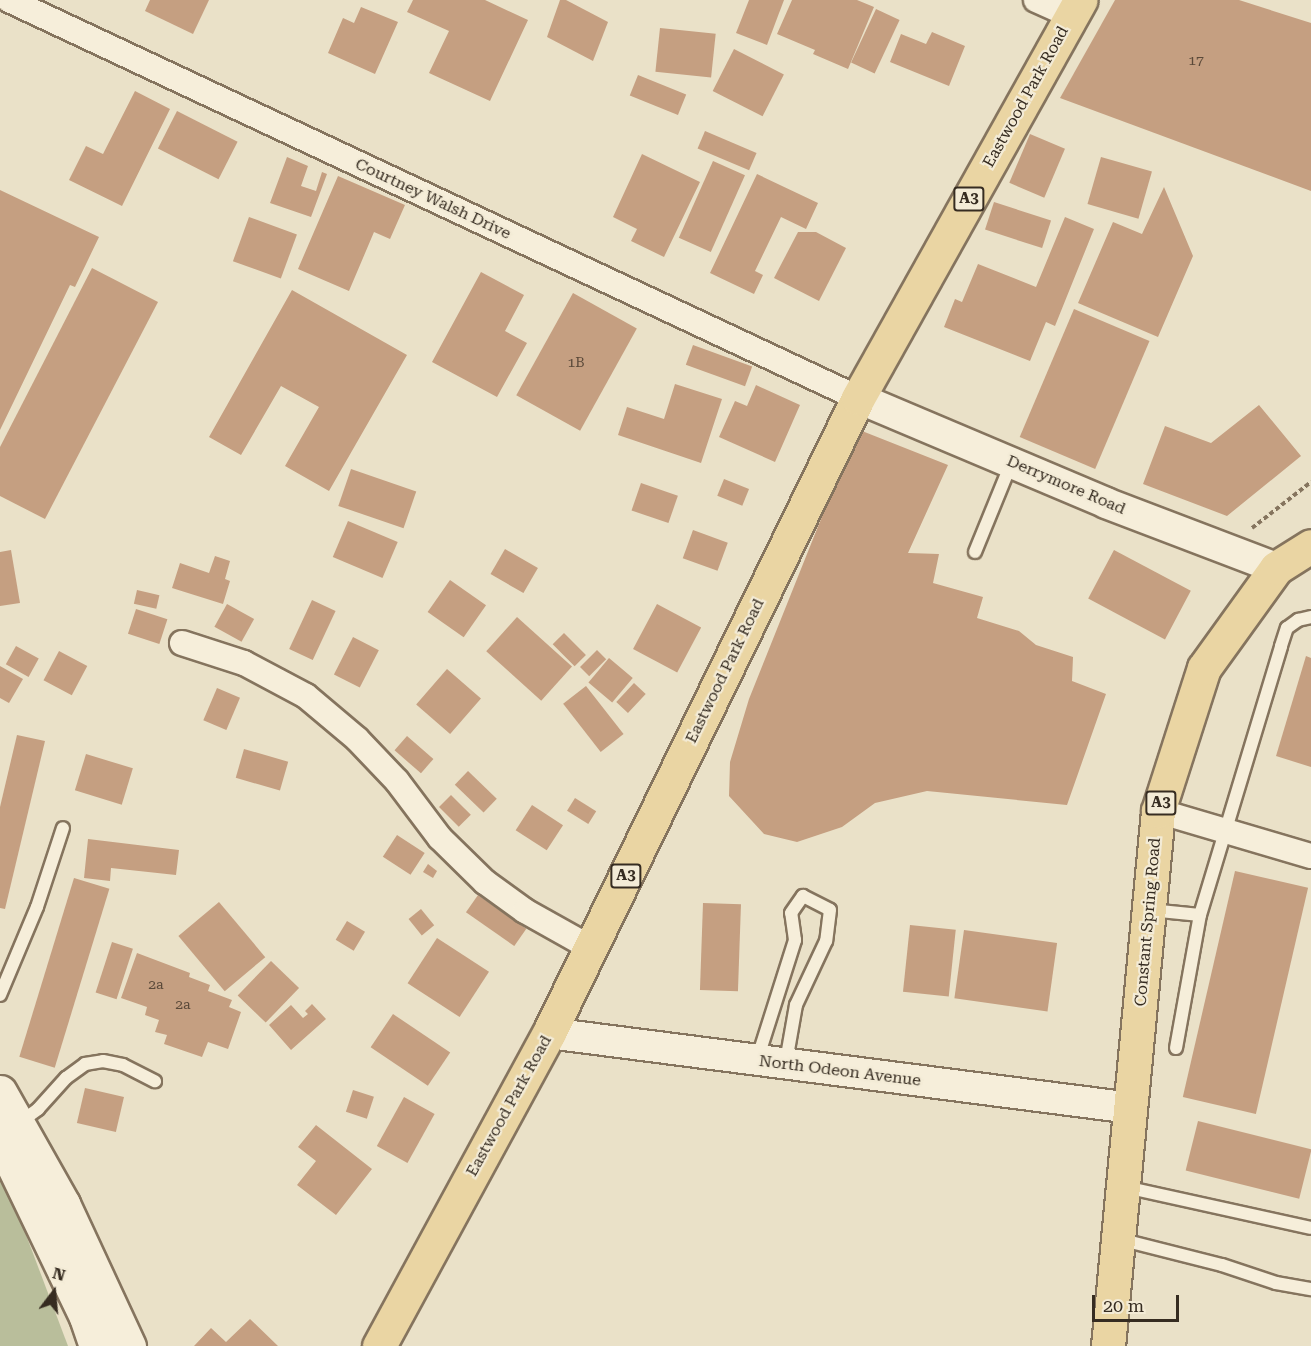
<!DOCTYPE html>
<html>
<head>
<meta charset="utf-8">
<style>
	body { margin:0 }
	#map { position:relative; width:1311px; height:1346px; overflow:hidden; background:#eae1c8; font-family:"Roboto Serif",serif }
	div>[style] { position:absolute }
	.cemetery>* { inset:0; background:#b9be9b }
	.building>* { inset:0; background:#c59f81; transform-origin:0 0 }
	.path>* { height:4px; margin-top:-2px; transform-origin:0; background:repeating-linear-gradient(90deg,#85745e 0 4.5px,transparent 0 7.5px) }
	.roads { filter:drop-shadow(2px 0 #85745e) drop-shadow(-2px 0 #85745e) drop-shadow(0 2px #85745e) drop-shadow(0 -2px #85745e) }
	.service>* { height:12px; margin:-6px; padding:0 6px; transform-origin:6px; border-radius:6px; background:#f6eeda }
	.minor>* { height:24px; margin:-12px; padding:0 12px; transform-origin:12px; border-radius:12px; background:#f6eeda }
	.tertiary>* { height:30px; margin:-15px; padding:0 15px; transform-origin:15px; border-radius:15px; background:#f6eeda }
	.secondary>* { height:33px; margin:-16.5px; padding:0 16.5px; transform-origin:16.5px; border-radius:16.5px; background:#f6eeda }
	.primary>* { height:33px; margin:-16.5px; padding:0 16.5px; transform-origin:16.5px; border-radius:16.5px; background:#ead5a3 }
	span { translate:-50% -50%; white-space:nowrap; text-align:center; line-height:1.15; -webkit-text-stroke:4.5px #f3ebd6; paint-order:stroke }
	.number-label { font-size:14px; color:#5a4939 }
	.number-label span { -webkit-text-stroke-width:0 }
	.shield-label span { padding:2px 4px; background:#f3ebd6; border:2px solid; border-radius:4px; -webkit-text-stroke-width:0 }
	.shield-label { font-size:15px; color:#362c21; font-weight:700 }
	.street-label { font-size:16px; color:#362c21 }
	.north { position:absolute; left:24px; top:1262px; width:60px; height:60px; -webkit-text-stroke:4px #f3ebd6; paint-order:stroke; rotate:16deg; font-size:16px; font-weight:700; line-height:24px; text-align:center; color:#362c21 }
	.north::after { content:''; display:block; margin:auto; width:21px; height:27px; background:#362c21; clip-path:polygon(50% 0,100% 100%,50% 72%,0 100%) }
	.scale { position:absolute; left:1092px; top:1295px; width:87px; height:27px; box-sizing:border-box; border:3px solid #362c21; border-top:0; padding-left:8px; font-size:18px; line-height:21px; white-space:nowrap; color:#362c21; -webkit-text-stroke:4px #f3ebd6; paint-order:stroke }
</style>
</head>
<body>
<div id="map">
	<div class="cemetery">
		<div style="clip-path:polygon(0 1166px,68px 1346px,0 1346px)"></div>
	</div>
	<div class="building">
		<div style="clip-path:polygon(150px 0,209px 0,193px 34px,145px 11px)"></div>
		<div style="clip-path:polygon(413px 0,485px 0,528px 20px,490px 101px,429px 73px,449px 31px,407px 12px)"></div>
		<div style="clip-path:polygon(560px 0,566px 0,608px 22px,593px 61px,547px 37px)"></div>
		<div style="clip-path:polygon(749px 0,784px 0,767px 45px,736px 33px)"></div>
		<div style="clip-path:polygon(792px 0,857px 0,874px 7px,848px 69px,813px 54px,815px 50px,777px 34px)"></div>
		<div style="clip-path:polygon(1115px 0,1239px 0,1311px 23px,1311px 191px,1060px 98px)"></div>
		<div style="clip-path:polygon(361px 7px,398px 22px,375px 74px,328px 53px,343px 18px,354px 23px)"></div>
		<div style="left:876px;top:9px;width:26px;height:59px;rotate:25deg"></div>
		<div style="left:660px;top:28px;width:56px;height:44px;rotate:6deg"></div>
		<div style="clip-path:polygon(932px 32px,965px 46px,949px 86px,890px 62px,901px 34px,926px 44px)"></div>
		<div style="left:734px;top:49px;width:56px;height:47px;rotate:27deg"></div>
		<div style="left:638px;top:75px;width:52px;height:22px;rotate:22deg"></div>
		<div style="clip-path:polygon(135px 91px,170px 109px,122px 206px,69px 180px,86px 146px,103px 154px)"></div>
		<div style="left:177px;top:111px;width:68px;height:42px;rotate:27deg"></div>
		<div style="left:705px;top:131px;width:56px;height:19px;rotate:23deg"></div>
		<div style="left:1030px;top:134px;width:38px;height:53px;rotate:23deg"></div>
		<div style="clip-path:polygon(642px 154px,700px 182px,664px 257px,631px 241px,637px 229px,613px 217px)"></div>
		<div style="clip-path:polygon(287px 157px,308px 166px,301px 186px,316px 191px,322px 172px,327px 174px,311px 217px,270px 203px)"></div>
		<div style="left:1101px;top:157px;width:53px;height:49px;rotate:16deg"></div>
		<div style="left:713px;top:161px;width:35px;height:84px;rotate:24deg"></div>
		<div style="clip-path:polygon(757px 174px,818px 203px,806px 229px,781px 217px,755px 271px,763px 275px,754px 294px,710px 273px)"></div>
		<div style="clip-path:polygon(338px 176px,405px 205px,390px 239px,374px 232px,349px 291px,298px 269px)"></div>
		<div style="clip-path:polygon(1164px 187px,1193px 256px,1158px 337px,1078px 303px,1113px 222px,1142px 234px)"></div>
		<div style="clip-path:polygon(0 190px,99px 237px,75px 287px,70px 285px,0 430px)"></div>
		<div style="left:994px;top:202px;width:60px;height:29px;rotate:18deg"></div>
		<div style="left:249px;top:217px;width:51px;height:47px;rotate:20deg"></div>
		<div style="clip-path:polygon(1065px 217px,1094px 229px,1055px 326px,1046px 322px,1030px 361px,944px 327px,955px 299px,962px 302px,978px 264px,1036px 287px)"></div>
		<div style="clip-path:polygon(798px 232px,816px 232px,846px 248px,819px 301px,774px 278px)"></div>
		<div style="clip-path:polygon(92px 268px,158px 302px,45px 519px,0 496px,0 447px)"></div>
		<div style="clip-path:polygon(481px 272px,524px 295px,505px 331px,527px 343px,497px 397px,432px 362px)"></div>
		<div style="clip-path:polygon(292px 290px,407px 355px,329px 491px,285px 466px,319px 407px,281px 386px,241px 455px,209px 437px)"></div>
		<div style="left:573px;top:293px;width:73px;height:117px;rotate:29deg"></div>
		<div style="left:1074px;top:309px;width:82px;height:139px;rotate:23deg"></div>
		<div style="left:693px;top:345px;width:63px;height:21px;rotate:20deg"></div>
		<div style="clip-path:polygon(675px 384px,722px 399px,701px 463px,618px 435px,627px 407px,664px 419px)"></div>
		<div style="clip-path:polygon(756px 385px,800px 405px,775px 462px,719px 437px,735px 401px,747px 406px)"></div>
		<div style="clip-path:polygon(1259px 405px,1301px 456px,1227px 516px,1143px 484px,1165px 426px,1211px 443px)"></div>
		<div style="clip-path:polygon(857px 429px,948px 465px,908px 553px,939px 554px,933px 583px,983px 597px,977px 618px,1019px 631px,1036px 645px,1073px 657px,1072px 681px,1106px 694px,1067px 805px,927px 791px,875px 803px,842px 827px,797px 842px,764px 834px,729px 796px,730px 762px,749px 699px)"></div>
		<div style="left:351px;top:469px;width:69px;height:39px;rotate:19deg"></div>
		<div style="left:724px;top:479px;width:27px;height:18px;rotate:22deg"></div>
		<div style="left:641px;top:483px;width:39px;height:29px;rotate:19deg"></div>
		<div style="left:348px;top:521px;width:54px;height:39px;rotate:23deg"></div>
		<div style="left:693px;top:530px;width:37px;height:30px;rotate:20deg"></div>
		<div style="left:505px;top:549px;width:38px;height:29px;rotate:30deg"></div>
		<div style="clip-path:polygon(11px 550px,20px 603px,0 606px,0 552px)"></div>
		<div style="left:1114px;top:550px;width:87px;height:55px;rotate:28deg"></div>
		<div style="clip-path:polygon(215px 556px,230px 561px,225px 579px,230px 581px,223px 604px,172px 588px,180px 563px,209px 573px)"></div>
		<div style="left:450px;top:580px;width:44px;height:39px;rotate:35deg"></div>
		<div style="left:137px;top:590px;width:23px;height:14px;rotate:13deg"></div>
		<div style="left:312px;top:600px;width:26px;height:54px;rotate:25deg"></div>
		<div style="left:227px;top:604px;width:31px;height:26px;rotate:29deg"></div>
		<div style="left:657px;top:604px;width:50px;height:51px;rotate:28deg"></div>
		<div style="left:136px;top:609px;width:33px;height:26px;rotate:18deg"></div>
		<div style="left:517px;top:617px;width:74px;height:46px;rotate:42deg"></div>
		<div style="left:564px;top:633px;width:31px;height:16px;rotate:45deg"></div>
		<div style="left:353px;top:637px;width:29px;height:42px;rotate:27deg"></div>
		<div style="left:16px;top:646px;width:26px;height:21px;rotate:29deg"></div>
		<div style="left:597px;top:650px;width:13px;height:24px;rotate:45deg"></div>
		<div style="left:59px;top:651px;width:32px;height:33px;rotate:28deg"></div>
		<div style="clip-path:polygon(1306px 656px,1311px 658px,1311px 767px,1276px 756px)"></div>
		<div style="left:609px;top:658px;width:31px;height:32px;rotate:40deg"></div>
		<div style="clip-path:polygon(0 666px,23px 679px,9px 703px,0 698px)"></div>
		<div style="left:447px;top:669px;width:45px;height:47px;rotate:41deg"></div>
		<div style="left:634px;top:683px;width:16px;height:26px;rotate:43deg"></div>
		<div style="left:586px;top:686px;width:61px;height:29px;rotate:52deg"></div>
		<div style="left:217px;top:688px;width:25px;height:35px;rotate:23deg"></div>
		<div style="clip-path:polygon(17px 735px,45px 741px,5px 909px,0 908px,0 807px)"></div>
		<div style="left:407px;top:736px;width:35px;height:19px;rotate:41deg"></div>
		<div style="left:244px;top:749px;width:46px;height:30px;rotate:16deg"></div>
		<div style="left:86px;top:754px;width:49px;height:38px;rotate:17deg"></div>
		<div style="left:468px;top:771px;width:40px;height:19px;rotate:44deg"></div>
		<div style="left:451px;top:795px;width:28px;height:17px;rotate:45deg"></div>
		<div style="left:575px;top:798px;width:25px;height:15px;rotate:32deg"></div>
		<div style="left:532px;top:805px;width:37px;height:30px;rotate:33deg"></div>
		<div style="left:397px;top:835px;width:33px;height:26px;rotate:33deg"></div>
		<div style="clip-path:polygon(88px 839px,179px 850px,176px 875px,111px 868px,110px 881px,84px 878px)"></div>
		<div style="clip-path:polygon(428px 864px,437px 871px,433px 878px,423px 872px)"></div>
		<div style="left:1235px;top:871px;width:75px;height:232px;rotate:13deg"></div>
		<div style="left:74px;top:878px;width:37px;height:187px;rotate:17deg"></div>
		<div style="left:478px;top:895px;width:59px;height:21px;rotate:35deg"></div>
		<div style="left:219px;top:902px;width:72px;height:53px;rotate:50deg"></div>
		<div style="left:703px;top:903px;width:38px;height:87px;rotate:2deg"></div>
		<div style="left:421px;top:909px;width:21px;height:16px;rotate:51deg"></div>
		<div style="left:347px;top:921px;width:21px;height:22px;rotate:31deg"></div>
		<div style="left:910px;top:925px;width:46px;height:67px;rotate:6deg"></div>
		<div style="left:964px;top:930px;width:94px;height:69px;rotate:8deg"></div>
		<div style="left:437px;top:938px;width:62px;height:54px;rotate:33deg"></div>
		<div style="left:112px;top:942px;width:22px;height:53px;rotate:18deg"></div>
		<div style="clip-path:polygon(137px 953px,190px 973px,189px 977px,210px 985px,208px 991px,232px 1000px,229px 1007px,241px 1012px,228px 1049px,208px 1042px,202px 1057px,164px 1044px,167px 1035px,155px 1032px,159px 1020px,145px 1015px,147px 1007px,121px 998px)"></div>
		<div style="left:271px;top:961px;width:39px;height:48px;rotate:44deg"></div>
		<div style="clip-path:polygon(312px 1004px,326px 1019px,291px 1050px,269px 1025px,291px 1005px,303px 1018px,308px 1014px,305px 1011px)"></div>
		<div style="left:393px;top:1014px;width:69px;height:40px;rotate:34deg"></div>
		<div style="left:85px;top:1088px;width:40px;height:36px;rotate:13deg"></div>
		<div style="left:353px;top:1090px;width:22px;height:23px;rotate:18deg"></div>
		<div style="left:404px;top:1097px;width:35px;height:56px;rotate:29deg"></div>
		<div style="left:1198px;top:1121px;width:117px;height:51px;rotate:14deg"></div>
		<div style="clip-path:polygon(316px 1125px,372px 1169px,336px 1215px,297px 1185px,316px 1161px,298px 1147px)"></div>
		<div style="clip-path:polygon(250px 1319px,278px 1346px,194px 1346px,211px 1328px,226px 1342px)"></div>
	</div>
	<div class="path">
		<div style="left:1252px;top:528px;width:75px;rotate:-37.9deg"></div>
	</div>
	<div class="roads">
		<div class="service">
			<div style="left:975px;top:552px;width:95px;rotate:-67.8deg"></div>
			<div style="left:1150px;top:910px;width:50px;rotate:5.7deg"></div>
			<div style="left:0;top:995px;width:95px;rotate:-67.2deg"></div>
			<div style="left:37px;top:907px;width:83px;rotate:-71.8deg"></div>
			<div style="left:1176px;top:1048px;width:135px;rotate:-79.8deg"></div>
			<div style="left:1200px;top:915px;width:281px;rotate:-73.2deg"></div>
			<div style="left:1281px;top:646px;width:19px;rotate:-72deg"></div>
			<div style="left:1287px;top:628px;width:14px;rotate:-36deg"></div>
			<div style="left:1298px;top:620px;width:13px;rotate:-13deg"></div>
			<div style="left:757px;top:1060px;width:126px;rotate:-72.4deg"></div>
			<div style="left:795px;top:940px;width:27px;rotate:-98deg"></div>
			<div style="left:791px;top:913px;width:21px;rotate:-55deg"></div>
			<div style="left:803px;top:896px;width:30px;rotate:27deg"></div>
			<div style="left:830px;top:910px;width:31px;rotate:97deg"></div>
			<div style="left:826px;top:941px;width:71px;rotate:115.1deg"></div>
			<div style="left:796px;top:1005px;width:58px;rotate:100deg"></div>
			<div style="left:19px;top:1123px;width:24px;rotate:-36deg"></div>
			<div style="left:38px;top:1109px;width:42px;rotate:-47.9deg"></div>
			<div style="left:66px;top:1078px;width:24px;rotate:-36deg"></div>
			<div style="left:85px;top:1064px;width:18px;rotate:-9deg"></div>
			<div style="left:103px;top:1061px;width:20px;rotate:11deg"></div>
			<div style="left:123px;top:1065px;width:36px;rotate:27deg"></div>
			<div style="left:1125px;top:1187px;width:190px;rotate:12.4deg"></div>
			<div style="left:1119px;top:1239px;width:106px;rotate:14.2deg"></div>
			<div style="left:1222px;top:1265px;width:57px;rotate:18.4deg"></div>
			<div style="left:1276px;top:1283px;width:36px;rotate:10deg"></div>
		</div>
		<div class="minor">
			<div style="left:9px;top:0;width:938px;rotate:25.12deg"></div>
			<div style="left:1036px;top:0;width:39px;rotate:24deg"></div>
			<div style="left:182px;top:643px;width:65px;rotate:17.9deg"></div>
			<div style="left:244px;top:663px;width:70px;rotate:28deg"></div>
			<div style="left:306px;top:696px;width:67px;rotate:40.1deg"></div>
			<div style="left:357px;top:739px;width:58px;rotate:46.4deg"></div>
			<div style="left:397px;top:781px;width:71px;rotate:53deg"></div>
			<div style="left:440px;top:838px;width:63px;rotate:44.4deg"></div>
			<div style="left:485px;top:882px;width:49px;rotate:35.9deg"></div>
			<div style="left:525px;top:911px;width:76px;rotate:29.3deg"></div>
			<div style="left:1158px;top:811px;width:159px;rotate:16.4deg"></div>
		</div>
		<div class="tertiary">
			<div style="left:858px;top:398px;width:269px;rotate:22.9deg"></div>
			<div style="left:1106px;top:503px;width:182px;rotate:20.9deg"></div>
			<div style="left:549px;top:1033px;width:587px;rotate:7.34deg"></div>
		</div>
		<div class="secondary">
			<div style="left:0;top:1092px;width:129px;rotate:60.6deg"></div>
			<div style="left:63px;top:1204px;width:157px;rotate:65.1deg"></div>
			<div style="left:0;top:1138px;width:199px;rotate:64.3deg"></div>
			<div style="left:86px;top:1317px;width:31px;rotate:71deg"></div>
		</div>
		<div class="primary">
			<div style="left:379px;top:1346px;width:356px;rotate:-61.5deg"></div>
			<div style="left:549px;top:1033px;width:706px;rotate:-64.05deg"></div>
			<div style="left:858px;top:398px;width:456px;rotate:-60.8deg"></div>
			<div style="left:1108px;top:1346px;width:537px;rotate:-84.66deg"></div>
			<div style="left:1158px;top:811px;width:150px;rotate:-72.2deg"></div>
			<div style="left:1204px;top:668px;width:123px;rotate:-54.2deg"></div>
			<div style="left:1276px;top:568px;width:41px;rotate:-32.2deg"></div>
		</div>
	</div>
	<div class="number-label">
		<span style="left:1196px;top:60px">17</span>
		<span style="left:576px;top:362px">1B</span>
		<span style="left:156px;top:984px">2a</span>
		<span style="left:183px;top:1004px">2a</span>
	</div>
	<div class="shield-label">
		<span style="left:969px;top:199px">A3</span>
		<span style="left:1161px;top:803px">A3</span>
		<span style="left:626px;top:876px">A3</span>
	</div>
	<div class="street-label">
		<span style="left:1026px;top:97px;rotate:-61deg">Eastwood Park Road</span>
		<span style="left:433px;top:199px;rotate:25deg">Courtney Walsh Drive</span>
		<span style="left:1066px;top:485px;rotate:23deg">Derrymore Road</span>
		<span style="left:725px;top:671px;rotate:-64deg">Eastwood Park Road</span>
		<span style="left:1148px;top:922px;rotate:-85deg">Constant Spring Road</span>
		<span style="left:840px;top:1071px;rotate:7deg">North Odeon Avenue</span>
		<span style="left:509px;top:1106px;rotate:-61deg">Eastwood Park Road</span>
	</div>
	<div class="north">N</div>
	<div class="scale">20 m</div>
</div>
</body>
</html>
